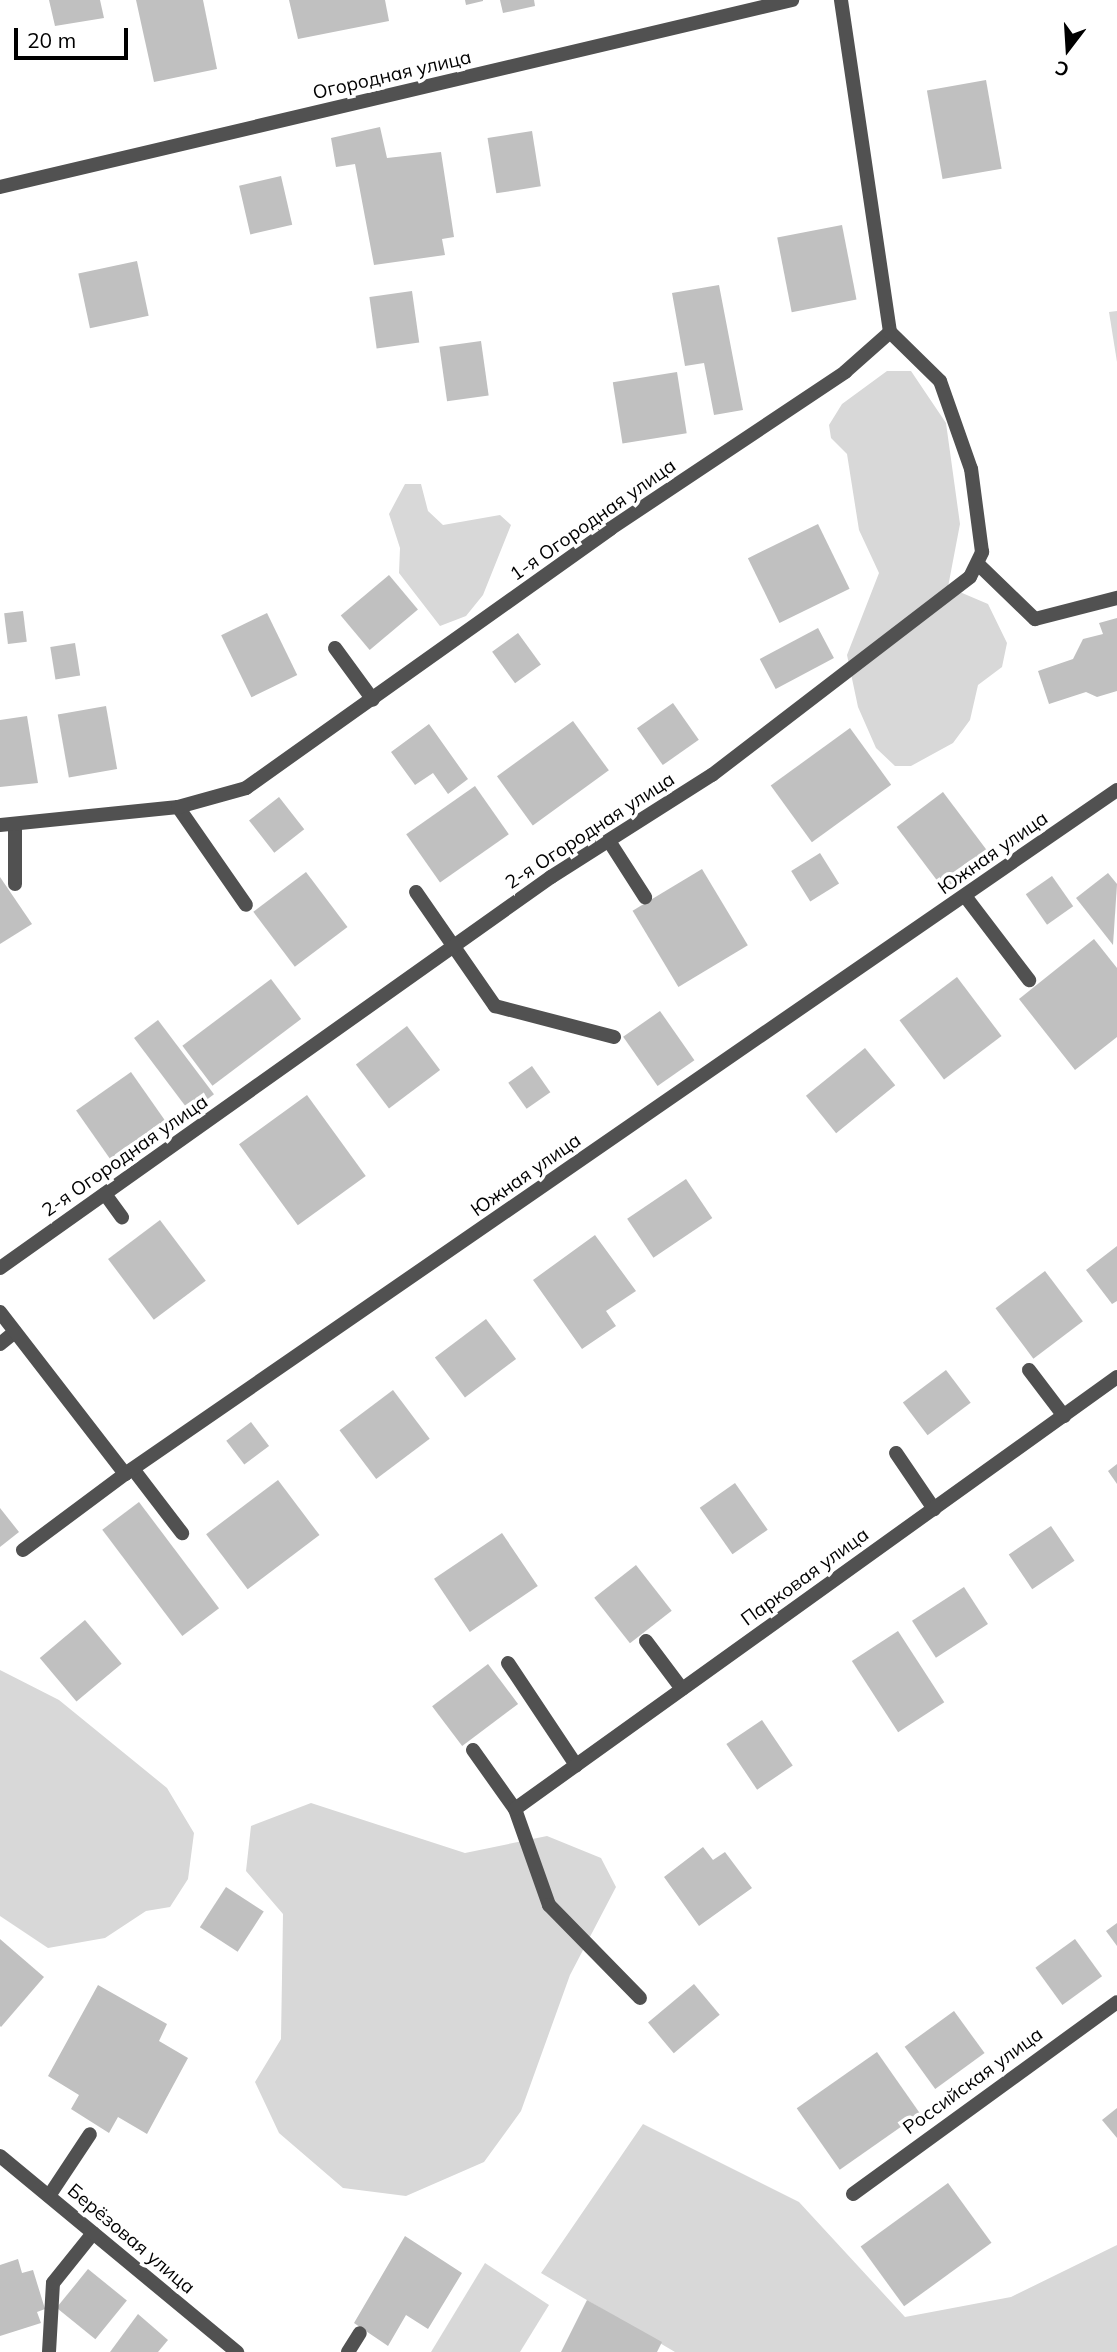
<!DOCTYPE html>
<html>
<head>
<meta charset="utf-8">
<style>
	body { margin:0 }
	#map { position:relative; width:1117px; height:2352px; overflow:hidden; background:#fff; font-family:Mulish,sans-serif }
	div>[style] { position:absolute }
	.green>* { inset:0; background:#d8d8d8 }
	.building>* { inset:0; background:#c0c0c0; transform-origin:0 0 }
	.service>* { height:14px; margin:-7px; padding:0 7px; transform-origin:7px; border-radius:7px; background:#515151 }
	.minor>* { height:14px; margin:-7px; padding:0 7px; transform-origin:7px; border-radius:7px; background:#515151 }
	span { translate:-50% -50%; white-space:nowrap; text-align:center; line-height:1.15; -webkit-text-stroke:7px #fff; paint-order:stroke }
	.street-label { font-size:19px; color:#000 }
	.north { position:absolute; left:1033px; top:14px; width:70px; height:70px; -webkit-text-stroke:5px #fff; paint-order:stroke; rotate:197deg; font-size:19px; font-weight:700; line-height:28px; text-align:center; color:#000 }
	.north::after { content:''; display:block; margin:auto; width:24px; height:32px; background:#000; clip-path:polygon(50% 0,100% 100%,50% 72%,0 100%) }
	.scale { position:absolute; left:14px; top:28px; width:114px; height:32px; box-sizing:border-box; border:4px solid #000; border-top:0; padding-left:9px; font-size:21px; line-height:24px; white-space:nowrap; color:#000; -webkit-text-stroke:5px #fff; paint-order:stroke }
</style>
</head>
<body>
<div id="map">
	<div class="green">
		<div style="clip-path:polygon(1117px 311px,1117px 362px,1109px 312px)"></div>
		<div style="clip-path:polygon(887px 371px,911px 371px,946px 423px,960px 524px,948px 587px,988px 604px,1007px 643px,1002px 667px,978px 685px,970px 720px,953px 743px,911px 766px,895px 766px,876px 748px,858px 707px,847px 655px,879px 573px,859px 530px,847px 454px,831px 438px,829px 425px,842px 404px)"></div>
		<div style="clip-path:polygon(405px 484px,421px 484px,428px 511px,443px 525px,500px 515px,511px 525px,483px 595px,466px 616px,440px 626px,399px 573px,400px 548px,389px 514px)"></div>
		<div style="clip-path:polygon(0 1670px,59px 1700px,167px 1788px,194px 1833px,188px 1879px,170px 1907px,146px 1911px,105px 1938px,48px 1948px,0 1916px)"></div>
		<div style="clip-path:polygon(311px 1803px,465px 1853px,547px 1836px,601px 1858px,616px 1887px,570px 1975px,521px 2111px,484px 2162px,406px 2196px,343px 2188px,279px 2133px,255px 2082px,281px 2039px,283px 1914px,246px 1871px,251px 1826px)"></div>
		<div style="clip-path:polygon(643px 2124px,799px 2202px,905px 2317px,1011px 2297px,1117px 2245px,1117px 2352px,675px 2352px,541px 2273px)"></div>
		<div style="clip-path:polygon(485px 2263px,549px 2305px,520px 2352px,431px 2352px)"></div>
	</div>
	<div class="building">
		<div style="clip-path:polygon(49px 0,100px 0,104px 18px,55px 26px)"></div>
		<div style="clip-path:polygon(136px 0,203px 0,217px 69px,154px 82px)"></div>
		<div style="clip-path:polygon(289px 0,385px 0,389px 21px,298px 39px)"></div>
		<div style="clip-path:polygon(465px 0,483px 0,483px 1px,466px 5px)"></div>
		<div style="clip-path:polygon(500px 0,534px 0,535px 6px,503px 13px)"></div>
		<div style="left:986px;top:80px;width:90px;height:60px;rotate:80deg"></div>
		<div style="clip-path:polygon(380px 127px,387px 158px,441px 152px,454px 237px,442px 239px,445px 255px,374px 265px,355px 164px,336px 167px,331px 138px)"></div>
		<div style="left:532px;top:131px;width:56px;height:45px;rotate:81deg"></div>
		<div style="left:281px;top:176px;width:50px;height:43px;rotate:77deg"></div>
		<div style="left:842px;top:225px;width:76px;height:66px;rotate:79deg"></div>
		<div style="left:137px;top:261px;width:56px;height:60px;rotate:78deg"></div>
		<div style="clip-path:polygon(719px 285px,743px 410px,714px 415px,704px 363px,685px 366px,672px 293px)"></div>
		<div style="left:412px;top:291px;width:52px;height:43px;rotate:82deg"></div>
		<div style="left:481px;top:341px;width:55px;height:42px;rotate:82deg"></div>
		<div style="left:677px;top:372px;width:62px;height:65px;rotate:81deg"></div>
		<div style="left:818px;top:524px;width:72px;height:78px;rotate:64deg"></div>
		<div style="left:389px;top:575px;width:45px;height:63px;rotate:50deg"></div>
		<div style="left:23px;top:611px;width:31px;height:19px;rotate:83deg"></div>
		<div style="left:267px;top:613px;width:69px;height:51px;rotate:64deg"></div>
		<div style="clip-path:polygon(1117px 618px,1117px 691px,1097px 697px,1086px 692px,1049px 704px,1038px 671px,1073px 659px,1083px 639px,1103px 634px,1099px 623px)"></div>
		<div style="left:818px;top:628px;width:34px;height:66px;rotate:62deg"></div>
		<div style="left:518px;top:633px;width:39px;height:32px;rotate:54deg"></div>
		<div style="left:75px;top:643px;width:33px;height:25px;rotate:81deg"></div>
		<div style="left:673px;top:703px;width:45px;height:44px;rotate:55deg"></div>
		<div style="left:106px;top:706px;width:64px;height:49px;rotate:80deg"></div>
		<div style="clip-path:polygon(27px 716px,38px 783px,0 787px,0 720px)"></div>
		<div style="left:573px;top:721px;width:61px;height:94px;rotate:54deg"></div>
		<div style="clip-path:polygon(429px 724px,468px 779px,448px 794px,433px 773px,415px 785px,391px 752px)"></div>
		<div style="left:850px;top:728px;width:70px;height:98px;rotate:54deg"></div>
		<div style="left:475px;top:786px;width:59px;height:84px;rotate:55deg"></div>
		<div style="left:943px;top:792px;width:80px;height:58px;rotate:53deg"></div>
		<div style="left:279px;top:797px;width:41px;height:38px;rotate:52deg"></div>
		<div style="left:820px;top:853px;width:36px;height:34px;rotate:58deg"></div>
		<div style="left:702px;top:869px;width:89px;height:81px;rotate:59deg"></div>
		<div style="left:306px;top:872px;width:69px;height:66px;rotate:53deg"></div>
		<div style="clip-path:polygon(1108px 873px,1117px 884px,1113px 945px,1076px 898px)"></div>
		<div style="left:1052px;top:876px;width:37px;height:32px;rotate:55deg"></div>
		<div style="clip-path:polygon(0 877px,32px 924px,0 944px)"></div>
		<div style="clip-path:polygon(1094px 939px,1117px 968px,1117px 1037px,1075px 1070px,1019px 999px)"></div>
		<div style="left:957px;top:977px;width:74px;height:72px;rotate:53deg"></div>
		<div style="left:271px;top:979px;width:50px;height:111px;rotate:53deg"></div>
		<div style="left:660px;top:1011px;width:60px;height:45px;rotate:55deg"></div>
		<div style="left:158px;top:1020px;width:93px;height:30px;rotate:53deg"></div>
		<div style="left:407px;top:1026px;width:55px;height:64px;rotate:53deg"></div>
		<div style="left:865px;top:1048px;width:48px;height:76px;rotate:51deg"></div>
		<div style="left:532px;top:1066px;width:32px;height:29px;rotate:55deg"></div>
		<div style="left:131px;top:1072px;width:59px;height:67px;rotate:55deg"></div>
		<div style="left:307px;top:1095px;width:100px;height:84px;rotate:54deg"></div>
		<div style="left:686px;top:1179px;width:47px;height:71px;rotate:56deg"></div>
		<div style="left:160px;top:1220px;width:76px;height:65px;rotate:53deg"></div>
		<div style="clip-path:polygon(595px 1235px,636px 1291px,606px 1311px,616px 1326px,582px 1349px,533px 1280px)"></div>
		<div style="clip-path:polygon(1117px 1246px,1117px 1301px,1112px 1304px,1086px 1270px)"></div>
		<div style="left:1045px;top:1271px;width:63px;height:62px;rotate:53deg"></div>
		<div style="left:486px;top:1319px;width:50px;height:64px;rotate:53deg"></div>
		<div style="left:946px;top:1370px;width:41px;height:54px;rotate:53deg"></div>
		<div style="left:393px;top:1390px;width:61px;height:67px;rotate:53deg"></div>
		<div style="left:251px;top:1422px;width:30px;height:31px;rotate:53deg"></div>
		<div style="clip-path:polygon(1117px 1464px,1117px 1484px,1108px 1471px)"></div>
		<div style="left:278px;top:1480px;width:69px;height:90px;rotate:53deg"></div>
		<div style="left:735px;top:1483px;width:57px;height:43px;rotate:55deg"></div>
		<div style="left:139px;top:1502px;width:133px;height:46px;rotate:53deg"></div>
		<div style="clip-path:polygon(0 1508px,19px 1532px,0 1547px)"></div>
		<div style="left:1051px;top:1526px;width:42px;height:51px;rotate:56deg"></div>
		<div style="left:502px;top:1533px;width:64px;height:82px;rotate:56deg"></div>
		<div style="left:636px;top:1565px;width:58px;height:53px;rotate:52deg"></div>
		<div style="left:964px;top:1587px;width:44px;height:62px;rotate:57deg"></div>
		<div style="left:85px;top:1620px;width:57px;height:59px;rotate:50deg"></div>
		<div style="left:898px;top:1631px;width:85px;height:55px;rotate:57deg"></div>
		<div style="left:488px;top:1664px;width:50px;height:70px;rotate:53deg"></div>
		<div style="left:762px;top:1720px;width:55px;height:43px;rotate:56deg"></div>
		<div style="clip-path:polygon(703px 1847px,713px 1860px,725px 1852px,752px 1888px,699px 1926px,664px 1877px)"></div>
		<div style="left:226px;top:1887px;width:45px;height:48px;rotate:33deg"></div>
		<div style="clip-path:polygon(1117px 1923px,1117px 1946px,1106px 1931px)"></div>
		<div style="clip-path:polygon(0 1939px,44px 1977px,1px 2027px,0 2026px)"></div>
		<div style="left:1075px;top:1939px;width:46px;height:49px;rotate:54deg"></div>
		<div style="left:694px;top:1984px;width:40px;height:60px;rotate:50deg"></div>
		<div style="clip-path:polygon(98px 1985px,167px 2024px,159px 2041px,188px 2058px,147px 2134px,118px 2117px,109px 2133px,71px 2109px,79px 2095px,48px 2076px)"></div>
		<div style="left:954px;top:2011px;width:52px;height:61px;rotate:54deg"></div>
		<div style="left:877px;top:2052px;width:75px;height:98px;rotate:55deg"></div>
		<div style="clip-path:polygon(1117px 2108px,1117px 2138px,1102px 2120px)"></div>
		<div style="left:948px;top:2183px;width:74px;height:108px;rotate:54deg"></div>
		<div style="clip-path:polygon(405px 2236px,462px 2273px,428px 2329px,406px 2315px,388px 2346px,354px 2323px)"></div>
		<div style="clip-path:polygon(18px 2259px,22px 2273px,33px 2270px,45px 2309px,37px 2312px,41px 2323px,0 2336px,0 2265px)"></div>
		<div style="left:88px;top:2269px;width:50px;height:50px;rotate:39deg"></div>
		<div style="clip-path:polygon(587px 2300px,662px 2342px,657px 2352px,561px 2352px)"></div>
		<div style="clip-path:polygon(138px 2314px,168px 2340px,158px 2352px,110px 2352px)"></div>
	</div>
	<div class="service">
		<div style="left:979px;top:565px;width:78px;rotate:44deg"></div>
		<div style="left:1035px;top:619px;width:85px;rotate:-14.4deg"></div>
		<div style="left:335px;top:648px;width:64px;rotate:53.8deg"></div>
		<div style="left:178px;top:807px;width:119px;rotate:55.2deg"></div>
		<div style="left:609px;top:841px;width:67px;rotate:57.3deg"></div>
		<div style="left:15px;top:884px;width:60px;rotate:-90deg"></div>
		<div style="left:416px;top:892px;width:139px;rotate:55.3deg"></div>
		<div style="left:495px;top:1006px;width:123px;rotate:14.6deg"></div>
		<div style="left:965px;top:896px;width:106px;rotate:52.7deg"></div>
		<div style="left:105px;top:1194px;width:29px;rotate:54deg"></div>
		<div style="left:0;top:1344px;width:19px;rotate:-39deg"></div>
		<div style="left:1029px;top:1370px;width:58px;rotate:52.7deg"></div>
		<div style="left:896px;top:1453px;width:68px;rotate:55.8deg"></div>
		<div style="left:133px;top:1469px;width:81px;rotate:52.6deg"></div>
		<div style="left:646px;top:1641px;width:60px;rotate:53.1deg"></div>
		<div style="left:508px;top:1663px;width:123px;rotate:56.3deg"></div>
		<div style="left:473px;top:1750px;width:72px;rotate:54.6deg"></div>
		<div style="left:515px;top:1809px;width:102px;rotate:70.5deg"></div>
		<div style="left:549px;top:1905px;width:130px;rotate:45.6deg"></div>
		<div style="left:49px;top:2196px;width:74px;rotate:-56.5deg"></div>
		<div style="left:49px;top:2352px;width:69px;rotate:-86.7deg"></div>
		<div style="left:53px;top:2283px;width:64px;rotate:-51.3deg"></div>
		<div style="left:348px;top:2352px;width:22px;rotate:-58deg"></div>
	</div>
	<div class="minor">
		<div style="left:0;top:187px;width:814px;rotate:-13.28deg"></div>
		<div style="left:0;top:825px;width:179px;rotate:-5.8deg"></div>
		<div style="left:178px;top:807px;width:71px;rotate:-15.6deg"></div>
		<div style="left:246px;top:788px;width:447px;rotate:-35.4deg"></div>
		<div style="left:610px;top:529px;width:283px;rotate:-33.7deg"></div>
		<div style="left:845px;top:372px;width:60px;rotate:-41.6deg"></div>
		<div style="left:890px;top:332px;width:336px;rotate:-98.4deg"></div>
		<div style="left:0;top:1268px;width:676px;rotate:-35.36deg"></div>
		<div style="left:551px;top:877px;width:191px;rotate:-32.4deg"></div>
		<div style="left:712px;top:775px;width:325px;rotate:-37.5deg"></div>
		<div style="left:970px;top:577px;width:28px;rotate:-64deg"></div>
		<div style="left:982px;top:552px;width:84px;rotate:-97.5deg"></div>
		<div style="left:971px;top:469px;width:93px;rotate:-109.4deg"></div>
		<div style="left:940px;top:381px;width:70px;rotate:-135.6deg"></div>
		<div style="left:0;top:1312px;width:205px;rotate:52.3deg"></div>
		<div style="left:125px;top:1474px;width:1205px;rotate:-34.59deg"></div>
		<div style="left:23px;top:1550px;width:127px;rotate:-36.7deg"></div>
		<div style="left:515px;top:1809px;width:741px;rotate:-35.66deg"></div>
		<div style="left:0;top:2156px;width:308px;rotate:39.6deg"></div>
		<div style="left:853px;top:2194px;width:326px;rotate:-36deg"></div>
	</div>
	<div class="street-label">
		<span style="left:392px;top:75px;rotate:-13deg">Огородная улица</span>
		<span style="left:593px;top:520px;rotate:-35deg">1-я Огородная улица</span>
		<span style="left:590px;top:831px;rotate:-33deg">2-я Огородная улица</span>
		<span style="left:993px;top:853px;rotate:-35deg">Южная улица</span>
		<span style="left:125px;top:1156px;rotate:-35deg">2-я Огородная улица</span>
		<span style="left:526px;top:1175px;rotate:-35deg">Южная улица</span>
		<span style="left:805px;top:1577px;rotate:-36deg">Парковая улица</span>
		<span style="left:973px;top:2081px;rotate:-36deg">Российская улица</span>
		<span style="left:131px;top:2239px;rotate:40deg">Берёзовая улица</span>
	</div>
	<div class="north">С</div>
	<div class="scale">20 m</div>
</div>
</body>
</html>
